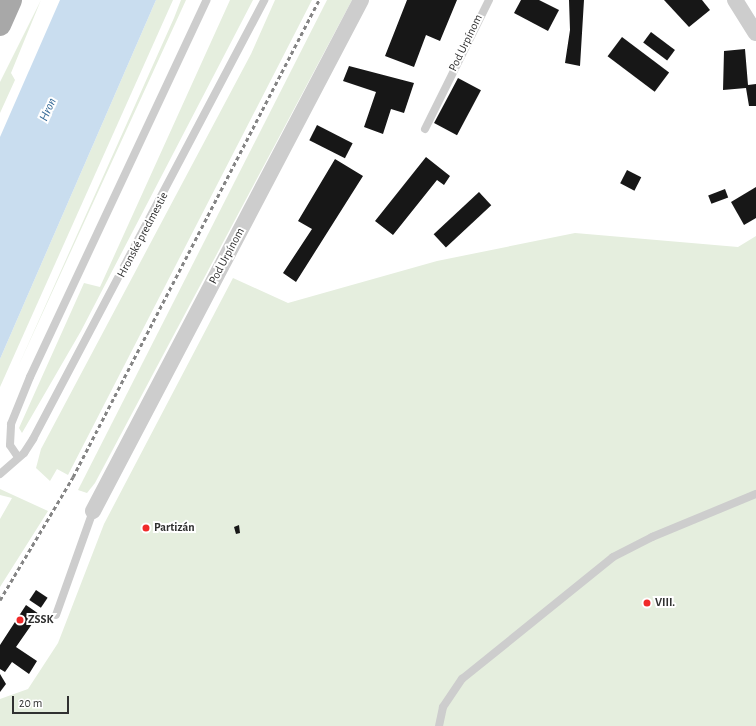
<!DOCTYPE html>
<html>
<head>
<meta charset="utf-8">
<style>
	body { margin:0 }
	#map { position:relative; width:756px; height:726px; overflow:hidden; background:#fff; font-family:"Alegreya Sans",sans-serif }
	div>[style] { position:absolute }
	.green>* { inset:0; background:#e5eede }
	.water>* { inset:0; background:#c9ddef }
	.building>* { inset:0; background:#171717; transform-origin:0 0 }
	.lane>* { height:8px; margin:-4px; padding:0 4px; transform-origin:4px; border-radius:4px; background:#cdcdcd }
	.street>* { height:16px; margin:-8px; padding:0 8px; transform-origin:8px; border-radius:8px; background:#cdcdcd }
	.primary>* { height:22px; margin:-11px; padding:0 11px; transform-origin:11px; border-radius:11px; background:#a8a8a8 }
	.rail>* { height:3px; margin-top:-1.5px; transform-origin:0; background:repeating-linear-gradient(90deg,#858585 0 4px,transparent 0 7px) }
	.dots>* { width:11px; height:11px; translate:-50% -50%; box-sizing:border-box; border:2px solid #fff; border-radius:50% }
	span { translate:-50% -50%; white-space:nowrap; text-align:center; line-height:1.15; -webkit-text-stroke:4px #fff; paint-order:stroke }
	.street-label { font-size:12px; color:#303030 }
	.poi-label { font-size:12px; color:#303030; font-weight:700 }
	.left { translate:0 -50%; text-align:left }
	.water-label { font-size:13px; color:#386c98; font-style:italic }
	.scale { position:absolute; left:12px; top:696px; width:57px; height:18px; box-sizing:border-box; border:2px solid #303030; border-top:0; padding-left:5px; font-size:12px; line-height:14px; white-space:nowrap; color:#303030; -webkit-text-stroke:3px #fff; paint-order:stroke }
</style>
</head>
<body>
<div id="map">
	<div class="green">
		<div style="clip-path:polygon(41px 0,11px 73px,15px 80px,0 113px,0 82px)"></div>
		<div style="clip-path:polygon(156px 0,173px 0,0 387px,0 359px)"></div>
		<div style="clip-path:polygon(181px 0,186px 0,17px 369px,174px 18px)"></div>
		<div style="clip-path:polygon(230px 0,253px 0,81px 331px,22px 433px,19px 428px,84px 283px,100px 287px)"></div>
		<div style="clip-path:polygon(275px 0,312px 0,68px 475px,57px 469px,50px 481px,36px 468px,41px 449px,251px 54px)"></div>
		<div style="clip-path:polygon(327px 0,352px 0,95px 483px,87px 493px,78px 490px)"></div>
		<div style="clip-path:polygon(575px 233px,738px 247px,756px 236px,756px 726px,0 726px,0 699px,28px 689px,58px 643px,104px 524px,233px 278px,288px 303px,437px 261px)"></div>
		<div style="clip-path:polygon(0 489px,48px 511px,0 587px,0 519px,12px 498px,0 495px)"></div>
	</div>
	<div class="water">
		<div style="clip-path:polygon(60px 0,156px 0,0 359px,0 137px)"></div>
	</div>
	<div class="building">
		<div style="clip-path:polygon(407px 0,457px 0,440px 41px,426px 35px,414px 67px,385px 56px)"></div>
		<div style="clip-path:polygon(521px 0,539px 0,559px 10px,548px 31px,514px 13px)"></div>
		<div style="clip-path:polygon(569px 0,584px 0,580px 66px,565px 63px,570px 30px)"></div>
		<div style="clip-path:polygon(664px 0,702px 0,710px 10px,689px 27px)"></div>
		<div style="left:651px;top:32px;width:30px;height:13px;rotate:37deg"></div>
		<div style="left:622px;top:37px;width:59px;height:24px;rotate:37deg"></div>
		<div style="clip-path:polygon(745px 49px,748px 85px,756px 84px,756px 106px,749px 106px,746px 88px,723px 90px,724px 51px)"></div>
		<div style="clip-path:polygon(349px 66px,414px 83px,404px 113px,391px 109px,383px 134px,364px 127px,376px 92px,343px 81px)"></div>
		<div style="left:458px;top:78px;width:26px;height:51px;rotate:28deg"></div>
		<div style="left:317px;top:125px;width:40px;height:17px;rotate:27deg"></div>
		<div style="clip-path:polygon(426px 157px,450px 176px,444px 185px,437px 180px,393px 235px,375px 221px)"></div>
		<div style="clip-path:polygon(335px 159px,363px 176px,296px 282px,283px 273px,312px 229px,298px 221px)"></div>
		<div style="left:627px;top:170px;width:16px;height:15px;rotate:27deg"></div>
		<div style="clip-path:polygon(756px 187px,756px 218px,744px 225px,731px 202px)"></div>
		<div style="left:725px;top:189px;width:9px;height:18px;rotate:69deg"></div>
		<div style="left:479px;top:192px;width:18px;height:62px;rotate:47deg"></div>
		<div style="clip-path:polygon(239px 525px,240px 533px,236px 534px,234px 527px)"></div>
		<div style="left:36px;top:590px;width:14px;height:12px;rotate:34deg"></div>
		<div style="clip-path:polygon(26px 605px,39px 614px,16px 647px,37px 661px,29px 674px,12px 662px,5px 672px,0 669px,0 645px)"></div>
		<div style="clip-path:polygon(0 674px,6px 684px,0 692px)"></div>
	</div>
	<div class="lane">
		<div style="left:425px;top:129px;width:144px;rotate:-63.6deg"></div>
		<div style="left:18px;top:457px;width:14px;rotate:-124deg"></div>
		<div style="left:10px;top:445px;width:21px;rotate:-87deg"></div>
		<div style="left:11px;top:424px;width:51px;rotate:-68deg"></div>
		<div style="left:30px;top:377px;width:416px;rotate:-64.9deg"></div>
		<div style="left:0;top:474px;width:32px;rotate:-41deg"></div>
		<div style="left:24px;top:453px;width:17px;rotate:-57deg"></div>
		<div style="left:33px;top:439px;width:496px;rotate:-62.2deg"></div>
		<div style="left:56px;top:615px;width:110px;rotate:-70.4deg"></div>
		<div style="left:439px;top:726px;width:19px;rotate:-78deg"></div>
		<div style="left:443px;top:707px;width:34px;rotate:-56deg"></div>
		<div style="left:462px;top:679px;width:194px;rotate:-38.9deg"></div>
		<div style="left:613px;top:557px;width:44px;rotate:-27.1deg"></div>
		<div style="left:652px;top:537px;width:113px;rotate:-22.5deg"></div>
	</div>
	<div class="street">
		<div style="left:735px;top:0;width:39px;rotate:58deg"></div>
		<div style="left:93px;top:511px;width:577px;rotate:-62.32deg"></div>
	</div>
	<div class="primary">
		<div style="left:0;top:25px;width:27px;rotate:-66deg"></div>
	</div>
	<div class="rail">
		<div style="left:0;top:600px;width:143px;rotate:-59.3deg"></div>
		<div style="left:73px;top:477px;width:537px;rotate:-62.72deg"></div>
	</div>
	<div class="dots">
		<div style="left:146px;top:528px;background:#f02a2a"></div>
		<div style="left:647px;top:603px;background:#f02a2a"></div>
		<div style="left:20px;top:620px;background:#f02a2a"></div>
	</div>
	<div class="street-label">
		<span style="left:466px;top:43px;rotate:-64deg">Pod Urpínom</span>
		<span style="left:143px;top:235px;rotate:-62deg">Hronské predmestie</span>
		<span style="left:227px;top:256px;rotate:-62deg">Pod Urpínom</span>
	</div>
	<div class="poi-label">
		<span class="left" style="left:154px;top:528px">Partizán</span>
		<span class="left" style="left:655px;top:603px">VIII.</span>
		<span class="left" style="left:28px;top:620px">ZSSK</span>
	</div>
	<div class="water-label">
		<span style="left:49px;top:110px;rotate:-66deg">Hron</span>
	</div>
	<div class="scale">20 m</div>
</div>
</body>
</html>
